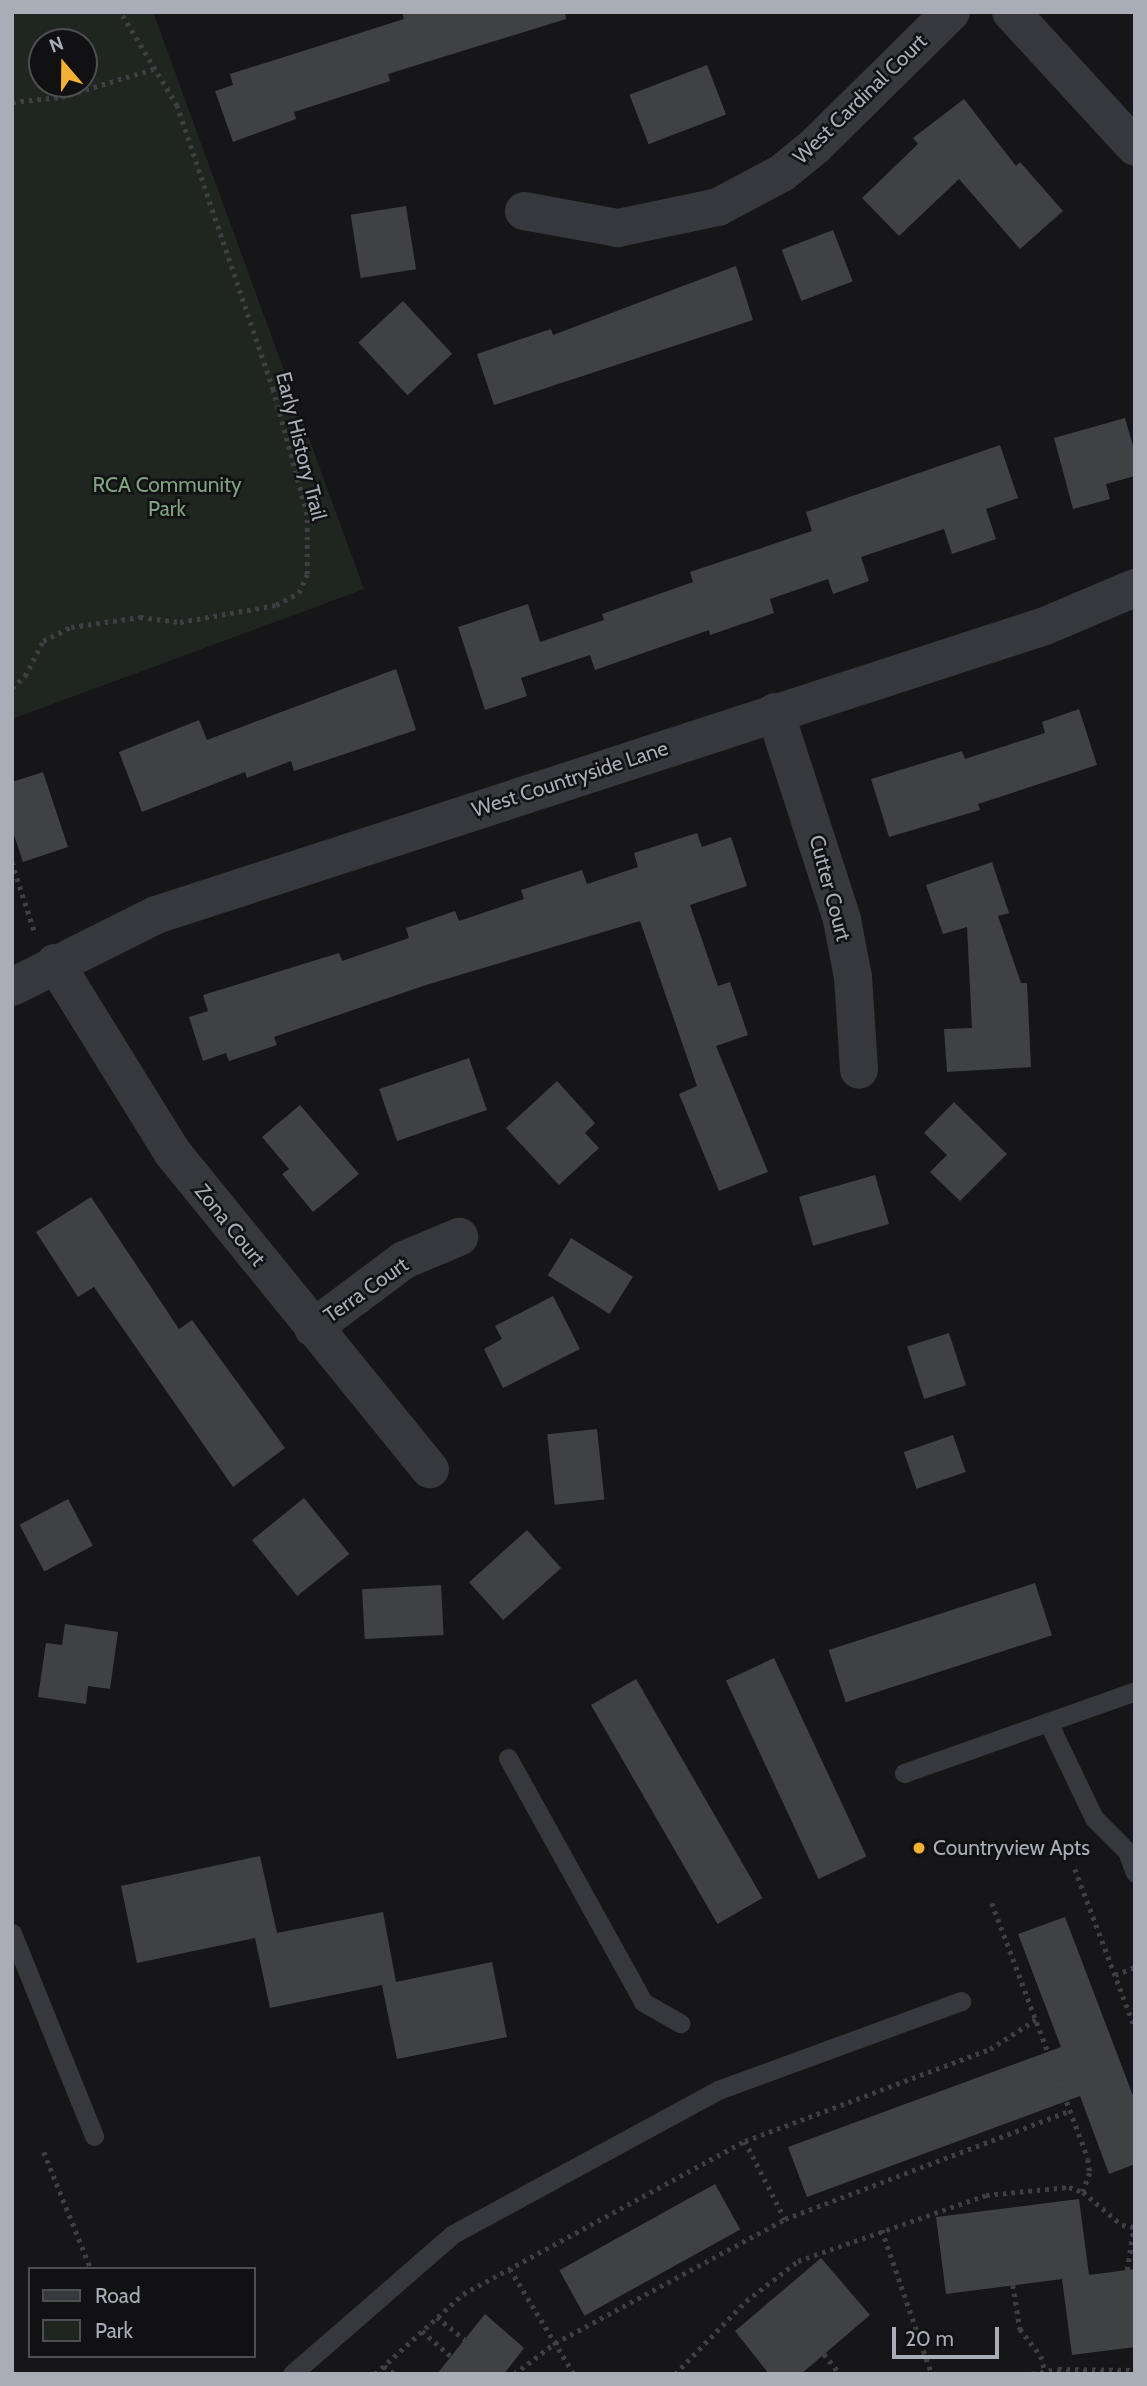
<!DOCTYPE html>
<html>
<head>
<meta charset="utf-8">
<style>
	body { margin:0 }
	#map { position:relative; width:1147px; height:2386px; overflow:hidden; background:#161618; font-family:Cabin,sans-serif }
	div>[style] { position:absolute }
	.green>* { inset:0; background:#1e261f }
	.building>* { inset:0; background:#404145; transform-origin:0 0 }
	.path>* { height:4.5px; margin-top:-2.25px; transform-origin:0; background:repeating-linear-gradient(90deg,#3d3f44 0 3.5px,transparent 0 8.5px) }
	.lane>* { height:19px; margin:-9.5px; padding:0 9.5px; transform-origin:9.5px; border-radius:9.5px; background:#37383d }
	.street>* { height:38px; margin:-19px; padding:0 19px; transform-origin:19px; border-radius:19px; background:#37383d }
	.dots>* { width:19px; height:19px; translate:-50% -50%; box-sizing:border-box; border:4px solid #111113; border-radius:50% }
	span { translate:-50% -50%; white-space:nowrap; text-align:center; line-height:1.15; -webkit-text-stroke:5px #111113; paint-order:stroke }
	.street-label { font-size:21px; color:#a8adb8 }
	.park-label { font-size:21px; color:#7fa381 }
	.poi-label { font-size:21px; color:#a8adb8 }
	.left { translate:0 -50%; text-align:left }
	.frame { position:absolute; inset:0; border:14px solid #a8adb8; pointer-events:none }
	.legend { position:absolute; left:28px; top:2267px; width:228px; height:91px; box-sizing:border-box; background:#111113; border:2px solid #4d4f55; margin:0; padding:9px 12px; list-style:none; font-size:21px; color:#a8adb8 }
	.legend li { display:flex; align-items:center; gap:14px; height:35px }
	.legend b { width:35px; border:2px solid #4d4f55 }
	.north { position:absolute; left:28px; top:28px; width:70px; height:70px; box-sizing:border-box; background:#111113; border:2px solid #4d4f55; border-radius:50%; rotate:340deg; font-size:19px; font-weight:700; line-height:28px; text-align:center; color:#a8adb8 }
	.north::after { content:''; display:block; margin:auto; width:24px; height:32px; background:#f2b134; clip-path:polygon(50% 0,100% 100%,50% 72%,0 100%) }
	.scale { position:absolute; left:892px; top:2327px; width:107px; height:32px; box-sizing:border-box; border:4px solid #a8adb8; border-top:0; padding-left:9px; font-size:21px; line-height:24px; white-space:nowrap; color:#a8adb8; -webkit-text-stroke:5px #111113; paint-order:stroke }
</style>
</head>
<body>
<div id="map">
	<div class="green">
		<div style="clip-path:polygon(evenodd,12px 12px,153px 12px,364px 589px,12px 719px,12px 12px,84px 42px,84px 84px,42px 84px,42px 42px,84px 42px)"></div>
	</div>
	<div class="building">
		<div style="clip-path:polygon(402px 12px,565px 12px,566px 19px,388px 74px,390px 81px,294px 112px,296px 119px,233px 142px,215px 91px,233px 85px,230px 74px,404px 19px)"></div>
		<div style="left:707px;top:65px;width:53px;height:83px;rotate:69deg"></div>
		<div style="clip-path:polygon(964px 99px,1016px 166px,1020px 162px,1063px 211px,1020px 249px,959px 179px,899px 236px,862px 198px,918px 144px,913px 138px)"></div>
		<div style="left:406px;top:206px;width:64px;height:56px;rotate:81deg"></div>
		<div style="left:833px;top:230px;width:55px;height:55px;rotate:69deg"></div>
		<div style="clip-path:polygon(736px 266px,753px 320px,494px 405px,477px 354px,551px 329px,553px 335px)"></div>
		<div style="left:403px;top:301px;width:72px;height:61px;rotate:47deg"></div>
		<div style="clip-path:polygon(1125px 418px,1135px 453px,1135px 476px,1106px 484px,1110px 499px,1073px 509px,1054px 438px)"></div>
		<div style="clip-path:polygon(1000px 445px,1018px 498px,986px 509px,996px 539px,952px 554px,944px 529px,861px 557px,869px 581px,833px 594px,828px 579px,770px 599px,774px 613px,710px 635px,709px 630px,595px 670px,590px 655px,521px 678px,527px 696px,485px 710px,458px 627px,528px 604px,540px 642px,604px 620px,602px 614px,693px 582px,690px 572px,812px 531px,806px 512px)"></div>
		<div style="clip-path:polygon(396px 669px,416px 730px,294px 771px,291px 761px,247px 778px,245px 772px,142px 812px,119px 752px,199px 720px,207px 740px)"></div>
		<div style="clip-path:polygon(1079px 709px,1097px 765px,978px 804px,980px 810px,889px 837px,871px 779px,962px 751px,965px 759px,1045px 733px,1042px 722px)"></div>
		<div style="clip-path:polygon(43px 772px,68px 847px,23px 862px,12px 829px,12px 782px)"></div>
		<div style="clip-path:polygon(697px 833px,702px 847px,731px 837px,747px 886px,690px 905px,718px 986px,730px 982px,748px 1035px,716px 1046px,768px 1172px,719px 1191px,679px 1094px,697px 1086px,640px 921px,426px 985px,274px 1037px,277px 1045px,229px 1061px,226px 1053px,203px 1061px,189px 1017px,208px 1011px,203px 995px,339px 953px,342px 961px,409px 938px,406px 928px,455px 911px,459px 921px,524px 899px,521px 890px,582px 870px,587px 884px,638px 867px,634px 853px)"></div>
		<div style="clip-path:polygon(992px 862px,1009px 913px,998px 916px,1021px 983px,1027px 983px,1031px 1067px,947px 1072px,944px 1029px,972px 1028px,967px 927px,943px 934px,926px 885px)"></div>
		<div style="left:469px;top:1058px;width:55px;height:95px;rotate:71deg"></div>
		<div style="clip-path:polygon(557px 1081px,595px 1123px,585px 1133px,599px 1148px,559px 1185px,506px 1128px)"></div>
		<div style="clip-path:polygon(954px 1102px,1007px 1154px,960px 1201px,930px 1172px,947px 1155px,924px 1133px)"></div>
		<div style="clip-path:polygon(300px 1105px,359px 1174px,313px 1212px,282px 1174px,289px 1169px,262px 1137px)"></div>
		<div style="left:875px;top:1175px;width:51px;height:79px;rotate:74deg"></div>
		<div style="clip-path:polygon(91px 1197px,179px 1329px,192px 1320px,285px 1448px,233px 1487px,94px 1287px,78px 1297px,36px 1232px)"></div>
		<div style="left:571px;top:1238px;width:73px;height:44px;rotate:32deg"></div>
		<div style="clip-path:polygon(553px 1296px,580px 1349px,503px 1388px,484px 1349px,502px 1339px,495px 1326px)"></div>
		<div style="left:949px;top:1333px;width:55px;height:44px;rotate:72deg"></div>
		<div style="left:597px;top:1429px;width:71px;height:50px;rotate:84deg"></div>
		<div style="left:953px;top:1435px;width:39px;height:52px;rotate:71deg"></div>
		<div style="left:304px;top:1498px;width:72px;height:67px;rotate:51deg"></div>
		<div style="left:68px;top:1499px;width:53px;height:55px;rotate:62deg"></div>
		<div style="left:527px;top:1530px;width:51px;height:78px;rotate:48deg"></div>
		<div style="left:1035px;top:1583px;width:55px;height:217px;rotate:72deg"></div>
		<div style="left:441px;top:1585px;width:50px;height:79px;rotate:87deg"></div>
		<div style="clip-path:polygon(65px 1624px,118px 1632px,110px 1689px,88px 1686px,86px 1704px,38px 1697px,46px 1643px,62px 1645px)"></div>
		<div style="left:774px;top:1658px;width:219px;height:53px;rotate:65deg"></div>
		<div style="left:636px;top:1679px;width:253px;height:52px;rotate:60deg"></div>
		<div style="clip-path:polygon(260px 1856px,277px 1933px,383px 1912px,396px 1982px,492px 1962px,507px 2037px,397px 2059px,382px 1985px,270px 2008px,255px 1938px,137px 1963px,121px 1886px)"></div>
		<div style="clip-path:polygon(1065px 1917px,1135px 2101px,1135px 2164px,1109px 2174px,1080px 2096px,807px 2197px,788px 2147px,1061px 2047px,1018px 1934px)"></div>
		<div style="left:715px;top:2184px;width:52px;height:178px;rotate:61deg"></div>
		<div style="clip-path:polygon(1079px 2199px,1089px 2275px,1135px 2269px,1135px 2347px,1072px 2355px,1062px 2279px,946px 2294px,936px 2217px)"></div>
		<div style="clip-path:polygon(821px 2258px,870px 2315px,801px 2374px,769px 2374px,735px 2331px)"></div>
		<div style="clip-path:polygon(485px 2314px,524px 2348px,504px 2374px,437px 2374px)"></div>
	</div>
	<div class="path">
		<div style="left:12px;top:102px;width:49px;rotate:-5.8deg"></div>
		<div style="left:61px;top:97px;width:97px;rotate:-16.8deg"></div>
		<div style="left:12px;top:688px;width:18px;rotate:-43deg"></div>
		<div style="left:25px;top:676px;width:39px;rotate:-63deg"></div>
		<div style="left:43px;top:641px;width:31px;rotate:-27deg"></div>
		<div style="left:71px;top:627px;width:70px;rotate:-8.2deg"></div>
		<div style="left:140px;top:617px;width:40px;rotate:7.1deg"></div>
		<div style="left:180px;top:622px;width:97px;rotate:-10deg"></div>
		<div style="left:276px;top:605px;width:26px;rotate:-28deg"></div>
		<div style="left:299px;top:593px;width:21px;rotate:-67deg"></div>
		<div style="left:307px;top:574px;width:59px;rotate:-90deg"></div>
		<div style="left:307px;top:515px;width:130px;rotate:-105.2deg"></div>
		<div style="left:273px;top:390px;width:300px;rotate:-108.7deg"></div>
		<div style="left:177px;top:106px;width:110px;rotate:-121.2deg"></div>
		<div style="left:12px;top:862px;width:75px;rotate:72.1deg"></div>
		<div style="left:1075px;top:1869px;width:170px;rotate:69.3deg"></div>
		<div style="left:992px;top:1903px;width:273px;rotate:69.4deg"></div>
		<div style="left:1088px;top:2159px;width:14px;rotate:82deg"></div>
		<div style="left:1090px;top:2173px;width:20px;rotate:110deg"></div>
		<div style="left:1115px;top:1975px;width:22px;rotate:-22deg"></div>
		<div style="left:745px;top:2141px;width:88px;rotate:62.9deg"></div>
		<div style="left:44px;top:2152px;width:126px;rotate:68.1deg"></div>
		<div style="left:882px;top:2230px;width:152px;rotate:70.9deg"></div>
		<div style="left:510px;top:2269px;width:123px;rotate:58.6deg"></div>
		<div style="left:1127px;top:2270px;width:45px;rotate:-81deg"></div>
		<div style="left:1013px;top:2285px;width:45px;rotate:81deg"></div>
		<div style="left:1020px;top:2329px;width:34px;rotate:52deg"></div>
		<div style="left:1041px;top:2356px;width:16px;rotate:75deg"></div>
		<div style="left:437px;top:2317px;width:36px;rotate:39deg"></div>
		<div style="left:422px;top:2331px;width:38px;rotate:41deg"></div>
		<div style="left:824px;top:2354px;width:26px;rotate:51deg"></div>
		<div style="left:384px;top:2366px;width:14px;rotate:36deg"></div>
		<div style="left:375px;top:2374px;width:119px;rotate:-42.3deg"></div>
		<div style="left:463px;top:2294px;width:321px;rotate:-28.5deg"></div>
		<div style="left:745px;top:2141px;width:262px;rotate:-20.6deg"></div>
		<div style="left:990px;top:2049px;width:54px;rotate:-32.8deg"></div>
		<div style="left:514px;top:2374px;width:51px;rotate:-37.1deg"></div>
		<div style="left:555px;top:2343px;width:261px;rotate:-28.3deg"></div>
		<div style="left:785px;top:2219px;width:305px;rotate:-20.8deg"></div>
		<div style="left:675px;top:2374px;width:102px;rotate:-45.8deg"></div>
		<div style="left:746px;top:2301px;width:66px;rotate:-37.6deg"></div>
		<div style="left:798px;top:2261px;width:199px;rotate:-19.3deg"></div>
		<div style="left:986px;top:2195px;width:83px;rotate:-5.5deg"></div>
		<div style="left:1069px;top:2187px;width:15px;rotate:20deg"></div>
		<div style="left:1083px;top:2192px;width:51px;rotate:40.2deg"></div>
		<div style="left:1122px;top:2225px;width:13px;rotate:9deg"></div>
		<div style="left:1032px;top:2374px;width:26px;rotate:-11deg"></div>
		<div style="left:1058px;top:2369px;width:77px;rotate:0.7deg"></div>
	</div>
	<div class="lane">
		<div style="left:1048px;top:1722px;width:106px;rotate:64.4deg"></div>
		<div style="left:1094px;top:1818px;width:47px;rotate:45deg"></div>
		<div style="left:1127px;top:1851px;width:23px;rotate:70deg"></div>
		<div style="left:508px;top:1758px;width:279px;rotate:61deg"></div>
		<div style="left:643px;top:2002px;width:43px;rotate:29.6deg"></div>
		<div style="left:904px;top:1773px;width:245px;rotate:-19.5deg"></div>
		<div style="left:12px;top:1933px;width:219px;rotate:68deg"></div>
		<div style="left:292px;top:2374px;width:213px;rotate:-41deg"></div>
		<div style="left:453px;top:2234px;width:302px;rotate:-28.5deg"></div>
		<div style="left:718px;top:2090px;width:259px;rotate:-20.1deg"></div>
	</div>
	<div class="street">
		<div style="left:1011px;top:12px;width:183px;rotate:47.4deg"></div>
		<div style="left:524px;top:211px;width:96px;rotate:10.3deg"></div>
		<div style="left:618px;top:228px;width:102px;rotate:-11.9deg"></div>
		<div style="left:718px;top:207px;width:72px;rotate:-28deg"></div>
		<div style="left:782px;top:173px;width:43px;rotate:-39.3deg"></div>
		<div style="left:815px;top:146px;width:191px;rotate:-44.6deg"></div>
		<div style="left:775px;top:712px;width:219px;rotate:72.1deg"></div>
		<div style="left:842px;top:920px;width:58px;rotate:79.1deg"></div>
		<div style="left:853px;top:977px;width:93px;rotate:86.3deg"></div>
		<div style="left:55px;top:963px;width:222px;rotate:58.2deg"></div>
		<div style="left:172px;top:1152px;width:409px;rotate:50.9deg"></div>
		<div style="left:12px;top:987px;width:161px;rotate:-26.6deg"></div>
		<div style="left:156px;top:915px;width:935px;rotate:-18.01deg"></div>
		<div style="left:1045px;top:626px;width:98px;rotate:-22.9deg"></div>
		<div style="left:313px;top:1328px;width:114px;rotate:-36.8deg"></div>
		<div style="left:404px;top:1260px;width:60px;rotate:-22.7deg"></div>
	</div>
	<div class="dots">
		<div style="left:919px;top:1848px;background:#f2b134"></div>
	</div>
	<div class="street-label">
		<span style="left:860px;top:99px;rotate:-44deg">West Cardinal Court</span>
		<span style="left:301px;top:446px;rotate:76deg">Early History Trail</span>
		<span style="left:570px;top:779px;rotate:-18deg">West Countryside Lane</span>
		<span style="left:830px;top:888px;rotate:75deg">Cutter Court</span>
		<span style="left:230px;top:1225px;rotate:51deg">Zona Court</span>
		<span style="left:366px;top:1290px;rotate:-35deg">Terra Court</span>
	</div>
	<div class="park-label">
		<span style="left:167px;top:497px">RCA Community<br>Park</span>
	</div>
	<div class="poi-label">
		<span class="left" style="left:933px;top:1848px">Countryview Apts</span>
	</div>
	<div class="frame"></div>
	<ul class="legend">
	<li><b style="height:9px;background:#37383d"></b>Road</li>
	<li><b style="height:19px;background:#1e261f"></b>Park</li>
	</ul>
	<div class="north">N</div>
	<div class="scale">20 m</div>
</div>
</body>
</html>
